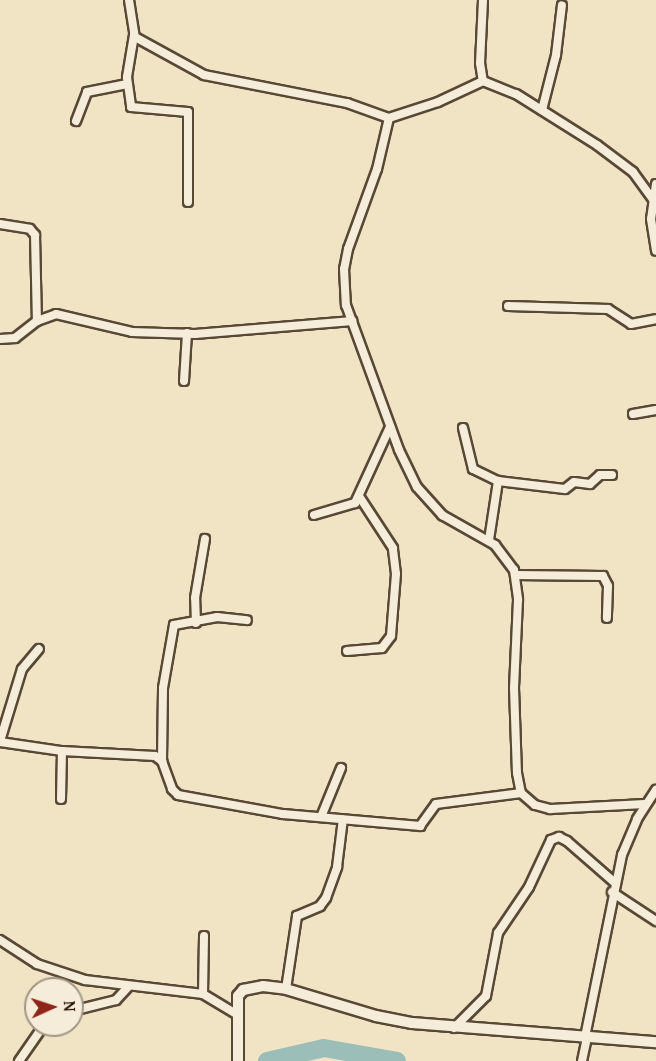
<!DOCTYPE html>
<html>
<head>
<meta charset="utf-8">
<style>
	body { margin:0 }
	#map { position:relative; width:656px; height:1061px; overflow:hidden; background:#f0e4c4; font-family:"Gentium Book Plus",serif }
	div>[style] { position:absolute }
	.river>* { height:18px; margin:-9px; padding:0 9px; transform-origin:9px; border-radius:9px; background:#9bbeb8 }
	.roads { filter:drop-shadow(2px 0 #584836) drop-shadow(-2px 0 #584836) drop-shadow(0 2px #584836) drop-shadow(0 -2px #584836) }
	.minor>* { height:8px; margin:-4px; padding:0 4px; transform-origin:4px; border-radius:4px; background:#f5edd9 }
	.secondary>* { height:10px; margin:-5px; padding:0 5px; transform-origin:5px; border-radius:5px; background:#f5edd9 }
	span { translate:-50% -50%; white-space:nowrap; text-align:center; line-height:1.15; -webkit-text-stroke:4.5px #f5edd9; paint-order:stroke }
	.north { position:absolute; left:24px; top:977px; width:60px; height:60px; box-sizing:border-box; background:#f5edd9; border:2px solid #a29685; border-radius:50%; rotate:87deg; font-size:16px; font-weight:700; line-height:24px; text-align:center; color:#261406 }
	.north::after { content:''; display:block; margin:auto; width:21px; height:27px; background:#8f2418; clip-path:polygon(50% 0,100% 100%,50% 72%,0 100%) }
</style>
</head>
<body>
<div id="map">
	<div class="river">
		<div style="left:267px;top:1061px;width:58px;rotate:-12.8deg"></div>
		<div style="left:324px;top:1048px;width:74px;rotate:10.1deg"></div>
	</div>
	<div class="roads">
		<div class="minor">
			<div style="left:129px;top:0;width:37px;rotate:81deg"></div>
			<div style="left:135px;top:37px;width:79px;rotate:28.8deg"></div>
			<div style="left:204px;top:75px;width:146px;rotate:11.1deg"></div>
			<div style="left:347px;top:103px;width:45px;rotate:19.7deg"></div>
			<div style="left:483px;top:0;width:63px;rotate:92.7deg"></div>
			<div style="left:480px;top:63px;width:18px;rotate:81deg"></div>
			<div style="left:483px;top:81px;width:50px;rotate:155deg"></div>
			<div style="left:438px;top:102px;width:52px;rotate:161.9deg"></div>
			<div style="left:389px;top:118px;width:52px;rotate:103.2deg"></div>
			<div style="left:377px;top:169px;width:85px;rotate:109.9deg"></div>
			<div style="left:348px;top:249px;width:20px;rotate:101deg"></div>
			<div style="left:344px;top:269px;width:36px;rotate:87deg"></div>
			<div style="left:346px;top:305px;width:154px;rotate:69.9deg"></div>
			<div style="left:399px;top:450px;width:41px;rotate:64.1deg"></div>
			<div style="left:417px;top:487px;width:38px;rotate:48deg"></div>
			<div style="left:442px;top:515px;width:61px;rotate:29.5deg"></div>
			<div style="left:495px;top:545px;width:31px;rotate:53deg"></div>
			<div style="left:514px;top:570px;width:30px;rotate:82deg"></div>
			<div style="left:518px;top:600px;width:88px;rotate:92.6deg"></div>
			<div style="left:514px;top:688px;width:85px;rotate:88deg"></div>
			<div style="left:517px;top:773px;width:20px;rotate:79deg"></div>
			<div style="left:521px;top:793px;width:18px;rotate:41deg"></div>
			<div style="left:535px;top:805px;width:16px;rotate:15deg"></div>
			<div style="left:550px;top:809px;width:95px;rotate:-3deg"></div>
			<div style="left:134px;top:35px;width:43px;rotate:99.5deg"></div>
			<div style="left:127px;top:77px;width:30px;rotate:82deg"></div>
			<div style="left:131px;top:107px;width:57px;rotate:5deg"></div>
			<div style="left:188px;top:112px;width:90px;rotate:90deg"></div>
			<div style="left:483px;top:81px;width:35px;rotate:22deg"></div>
			<div style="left:516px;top:94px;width:96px;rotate:32.2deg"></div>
			<div style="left:597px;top:145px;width:45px;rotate:36.9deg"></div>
			<div style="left:633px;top:172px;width:34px;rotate:54deg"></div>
			<div style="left:542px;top:110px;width:57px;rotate:-75.7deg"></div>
			<div style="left:556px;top:55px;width:50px;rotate:-83.2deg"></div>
			<div style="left:76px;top:121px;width:31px;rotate:-69deg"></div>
			<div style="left:87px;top:92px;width:41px;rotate:-11.3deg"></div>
			<div style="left:656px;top:184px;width:35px;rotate:98deg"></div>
			<div style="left:651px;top:219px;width:32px;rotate:81deg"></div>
			<div style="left:0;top:224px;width:30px;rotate:9deg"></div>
			<div style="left:30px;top:229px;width:8px;rotate:50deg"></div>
			<div style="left:35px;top:235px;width:86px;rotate:88.7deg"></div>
			<div style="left:508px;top:306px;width:100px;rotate:1.7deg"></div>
			<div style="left:608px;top:309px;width:27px;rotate:33deg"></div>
			<div style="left:631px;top:324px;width:25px;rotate:-11deg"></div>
			<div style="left:0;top:339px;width:15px;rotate:-4deg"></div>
			<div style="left:15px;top:338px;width:28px;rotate:-38deg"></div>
			<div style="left:37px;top:321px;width:20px;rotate:-20deg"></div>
			<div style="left:56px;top:314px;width:78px;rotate:13.3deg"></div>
			<div style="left:132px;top:332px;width:63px;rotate:1.8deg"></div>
			<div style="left:195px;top:334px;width:158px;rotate:-4.7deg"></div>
			<div style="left:184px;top:381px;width:48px;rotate:-86.4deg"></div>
			<div style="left:633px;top:414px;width:23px;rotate:-10deg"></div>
			<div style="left:463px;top:428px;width:42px;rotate:76.3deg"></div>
			<div style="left:473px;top:469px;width:28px;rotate:26deg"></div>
			<div style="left:314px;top:515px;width:43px;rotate:-16.3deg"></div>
			<div style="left:355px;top:503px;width:84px;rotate:-65.3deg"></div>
			<div style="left:489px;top:540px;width:60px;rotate:-81.3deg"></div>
			<div style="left:498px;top:481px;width:67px;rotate:6.8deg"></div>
			<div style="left:565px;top:489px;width:11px;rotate:-38deg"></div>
			<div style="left:574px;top:482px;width:16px;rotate:7deg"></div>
			<div style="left:590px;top:484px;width:13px;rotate:-42deg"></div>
			<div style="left:600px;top:475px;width:12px"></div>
			<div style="left:515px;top:575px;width:88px;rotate:0.7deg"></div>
			<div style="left:603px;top:576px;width:11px;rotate:63deg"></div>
			<div style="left:608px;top:586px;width:32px;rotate:92deg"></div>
			<div style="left:196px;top:623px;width:25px;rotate:-92deg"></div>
			<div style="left:195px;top:598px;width:60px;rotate:-80.4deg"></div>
			<div style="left:347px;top:651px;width:35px;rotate:-5deg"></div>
			<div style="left:382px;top:648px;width:15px;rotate:-53deg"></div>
			<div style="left:391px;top:636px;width:62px;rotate:-85.4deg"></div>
			<div style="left:396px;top:574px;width:26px;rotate:-97deg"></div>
			<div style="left:393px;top:548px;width:62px;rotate:-123.2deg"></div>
			<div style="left:0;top:741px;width:75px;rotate:-73deg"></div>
			<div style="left:22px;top:669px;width:26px;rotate:-50deg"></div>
			<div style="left:0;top:742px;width:63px;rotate:8.3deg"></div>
			<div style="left:62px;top:751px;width:93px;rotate:3.1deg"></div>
			<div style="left:155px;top:756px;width:9px;rotate:36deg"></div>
			<div style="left:162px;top:761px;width:30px;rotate:70deg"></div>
			<div style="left:172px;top:789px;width:8px;rotate:45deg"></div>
			<div style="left:178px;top:795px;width:107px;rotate:10.3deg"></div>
			<div style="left:283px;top:814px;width:138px;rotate:5deg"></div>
			<div style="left:420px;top:826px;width:27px;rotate:-54deg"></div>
			<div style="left:436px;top:804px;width:86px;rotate:-7.4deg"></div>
			<div style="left:162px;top:761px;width:73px;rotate:-89.2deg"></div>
			<div style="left:163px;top:688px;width:64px;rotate:-80.1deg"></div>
			<div style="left:174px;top:625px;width:44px;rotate:-10.5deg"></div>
			<div style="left:217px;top:617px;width:30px;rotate:6deg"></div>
			<div style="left:61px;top:799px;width:48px;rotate:-88.8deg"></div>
			<div style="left:321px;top:817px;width:53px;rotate:-67.8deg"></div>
			<div style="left:612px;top:892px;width:53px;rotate:33.4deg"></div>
			<div style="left:0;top:940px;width:44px;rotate:33deg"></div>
			<div style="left:37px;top:964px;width:51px;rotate:18.4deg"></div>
			<div style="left:85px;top:980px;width:119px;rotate:6.8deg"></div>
			<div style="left:203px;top:994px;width:39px;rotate:31deg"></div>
			<div style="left:286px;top:989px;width:74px;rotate:-81.4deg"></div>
			<div style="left:297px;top:916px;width:25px;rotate:-23deg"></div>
			<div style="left:320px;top:906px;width:10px;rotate:-53deg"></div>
			<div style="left:326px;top:898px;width:33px;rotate:-70deg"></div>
			<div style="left:337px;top:867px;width:48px;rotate:-82.9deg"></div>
			<div style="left:203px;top:994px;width:58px;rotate:-89deg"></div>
			<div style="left:72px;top:1011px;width:45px;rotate:-14deg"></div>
			<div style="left:116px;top:1000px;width:18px;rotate:-47deg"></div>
			<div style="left:454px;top:1028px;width:45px;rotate:-45deg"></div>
			<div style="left:486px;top:996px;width:64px;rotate:-79.2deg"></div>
			<div style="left:498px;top:933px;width:55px;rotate:-56deg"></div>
			<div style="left:529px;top:887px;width:52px;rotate:-64.9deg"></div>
			<div style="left:551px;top:840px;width:9px;rotate:-21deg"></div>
			<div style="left:559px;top:837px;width:9px;rotate:27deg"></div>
			<div style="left:567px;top:841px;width:62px;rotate:41.1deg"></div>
			<div style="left:585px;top:1037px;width:186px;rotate:-78.5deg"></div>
			<div style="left:622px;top:855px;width:39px;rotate:-67deg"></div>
			<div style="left:637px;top:819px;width:35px;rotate:-57deg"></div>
			<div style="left:19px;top:1061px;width:44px;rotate:-55.2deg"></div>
			<div style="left:582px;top:1061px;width:25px;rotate:-78deg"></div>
		</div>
		<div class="secondary">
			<div style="left:238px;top:1061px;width:65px;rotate:-90deg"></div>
			<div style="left:238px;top:996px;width:8px;rotate:-50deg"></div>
			<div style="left:243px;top:990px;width:20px;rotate:-11deg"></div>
			<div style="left:263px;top:986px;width:23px;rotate:7deg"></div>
			<div style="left:286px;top:989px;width:94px;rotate:16.7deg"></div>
			<div style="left:376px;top:1016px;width:37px;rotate:11deg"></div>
			<div style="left:412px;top:1023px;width:245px;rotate:4.5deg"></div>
		</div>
	</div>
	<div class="north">N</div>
</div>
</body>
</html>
